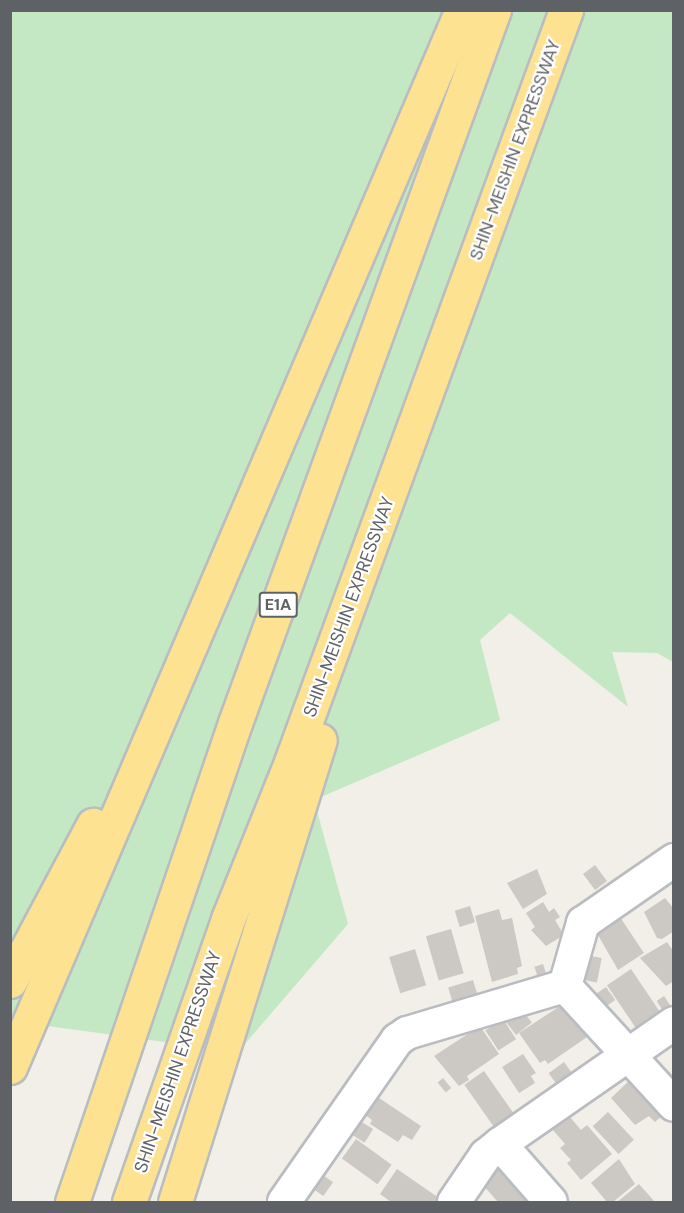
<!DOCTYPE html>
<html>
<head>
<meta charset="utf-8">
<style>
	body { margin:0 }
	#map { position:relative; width:684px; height:1213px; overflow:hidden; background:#f1efe7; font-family:"DM Sans",sans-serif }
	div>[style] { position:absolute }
	.green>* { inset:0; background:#c4e8c4 }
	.building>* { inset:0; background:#ccc9c4; transform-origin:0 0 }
	.roads { filter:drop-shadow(2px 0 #b9bcc0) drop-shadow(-2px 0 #b9bcc0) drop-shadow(0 2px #b9bcc0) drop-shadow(0 -2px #b9bcc0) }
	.minor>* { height:32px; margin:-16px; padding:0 16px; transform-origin:16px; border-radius:16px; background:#fff }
	.highway>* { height:33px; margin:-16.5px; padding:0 16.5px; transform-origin:16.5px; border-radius:16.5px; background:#fde292 }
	span { translate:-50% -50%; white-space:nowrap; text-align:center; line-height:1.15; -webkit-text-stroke:4.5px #fff; paint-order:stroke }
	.shield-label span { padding:2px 4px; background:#fff; border:2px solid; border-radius:4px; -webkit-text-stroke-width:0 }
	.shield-label { font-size:16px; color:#5e6267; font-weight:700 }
	.street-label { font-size:18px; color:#5e6267 }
	.frame { position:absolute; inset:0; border:12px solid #5e6267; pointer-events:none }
</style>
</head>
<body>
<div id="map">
	<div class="green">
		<div style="clip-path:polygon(11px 11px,673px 11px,673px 662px,657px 653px,612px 652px,628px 707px,510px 613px,480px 640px,500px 720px,314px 800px,348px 924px,238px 1052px,11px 1021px)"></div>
	</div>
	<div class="building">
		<div style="left:595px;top:865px;width:20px;height:15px;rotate:53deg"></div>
		<div style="clip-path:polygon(537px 869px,547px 894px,523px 909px,507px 883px)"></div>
		<div style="clip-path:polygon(665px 898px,674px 909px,674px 931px,662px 939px,657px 938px,644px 912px)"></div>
		<div style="clip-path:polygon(543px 902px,549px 912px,554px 908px,560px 917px,555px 920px,564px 935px,546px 946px,531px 930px,535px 927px,526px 913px)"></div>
		<div style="left:470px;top:906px;width:17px;height:16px;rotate:73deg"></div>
		<div style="clip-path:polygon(499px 909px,502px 920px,512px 918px,522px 966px,517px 968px,518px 974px,492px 982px,475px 916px)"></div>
		<div style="clip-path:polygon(618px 914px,644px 953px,618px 970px,598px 935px,605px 930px,601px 925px)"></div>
		<div style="left:451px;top:929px;width:46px;height:26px;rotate:74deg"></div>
		<div style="clip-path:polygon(667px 942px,674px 952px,674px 981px,666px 986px,640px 958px)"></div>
		<div style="left:415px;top:949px;width:38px;height:27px;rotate:73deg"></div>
		<div style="left:586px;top:955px;width:16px;height:25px;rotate:11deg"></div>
		<div style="left:543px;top:964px;width:16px;height:9px;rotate:72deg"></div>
		<div style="left:631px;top:969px;width:53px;height:29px;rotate:56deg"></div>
		<div style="left:473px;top:980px;width:21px;height:26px;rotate:73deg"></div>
		<div style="left:606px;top:987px;width:16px;height:15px;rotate:55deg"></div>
		<div style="left:664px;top:996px;width:14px;height:9px;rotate:56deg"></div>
		<div style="clip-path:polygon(563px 1004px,575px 1021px,578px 1019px,587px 1037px,548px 1064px,545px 1060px,540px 1063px,519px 1033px)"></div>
		<div style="left:522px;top:1010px;width:16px;height:20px;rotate:52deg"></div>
		<div style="left:503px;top:1019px;width:24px;height:21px;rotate:57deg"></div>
		<div style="clip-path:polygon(480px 1026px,499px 1054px,467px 1076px,469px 1080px,459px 1086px,434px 1056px)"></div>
		<div style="clip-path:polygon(523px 1054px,536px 1073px,531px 1076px,535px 1083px,519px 1093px,502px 1067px)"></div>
		<div style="left:564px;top:1062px;width:19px;height:19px;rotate:54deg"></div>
		<div style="left:484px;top:1071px;width:51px;height:24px;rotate:55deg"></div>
		<div style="left:443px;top:1078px;width:13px;height:7px;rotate:51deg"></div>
		<div style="clip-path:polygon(631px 1079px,663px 1115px,655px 1122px,649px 1116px,635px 1125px,611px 1098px)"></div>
		<div style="clip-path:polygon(376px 1096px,421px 1126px,412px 1140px,403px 1135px,398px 1142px,370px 1124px,372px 1120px,364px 1114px)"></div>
		<div style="left:608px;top:1112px;width:38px;height:21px;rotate:47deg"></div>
		<div style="clip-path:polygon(569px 1116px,581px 1130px,587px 1125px,612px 1154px,581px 1180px,567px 1163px,571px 1160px,560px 1148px,565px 1144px,553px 1130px)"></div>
		<div style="left:357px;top:1119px;width:19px;height:16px;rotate:32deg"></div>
		<div style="left:356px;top:1139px;width:44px;height:24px;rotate:36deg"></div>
		<div style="clip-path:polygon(619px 1159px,635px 1184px,613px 1202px,607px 1202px,591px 1183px)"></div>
		<div style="clip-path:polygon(501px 1168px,528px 1198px,523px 1202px,498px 1202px,482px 1184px)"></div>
		<div style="clip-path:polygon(397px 1169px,439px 1198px,436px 1202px,391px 1202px,380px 1194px)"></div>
		<div style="left:320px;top:1173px;width:16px;height:17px;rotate:35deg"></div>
		<div style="clip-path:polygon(639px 1184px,655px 1202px,617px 1202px)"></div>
	</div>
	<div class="roads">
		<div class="minor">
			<div style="left:565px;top:986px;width:66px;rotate:-74.1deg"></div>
			<div style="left:583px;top:923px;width:111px;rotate:-34.7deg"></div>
			<div style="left:565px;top:986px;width:161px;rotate:47.5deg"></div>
			<div style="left:500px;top:1144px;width:77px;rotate:48.7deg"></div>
			<div style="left:284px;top:1202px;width:198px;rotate:-55.1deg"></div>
			<div style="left:397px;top:1040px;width:12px;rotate:-35deg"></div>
			<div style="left:407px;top:1033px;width:165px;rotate:-16.6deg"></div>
			<div style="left:454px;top:1202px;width:57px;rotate:-55.8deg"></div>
			<div style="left:486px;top:1155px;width:18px;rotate:-38deg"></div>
			<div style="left:500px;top:1144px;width:212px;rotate:-34.8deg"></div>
		</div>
		<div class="highway">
			<div style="left:10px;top:981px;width:177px;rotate:-62deg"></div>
			<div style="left:10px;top:1067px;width:1150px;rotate:-66.85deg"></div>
			<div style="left:72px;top:1202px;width:506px;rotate:-71.21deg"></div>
			<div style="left:235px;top:723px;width:759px;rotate:-70.04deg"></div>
			<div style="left:129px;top:1202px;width:300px;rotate:-70.7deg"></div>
			<div style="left:228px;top:919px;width:169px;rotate:-68.1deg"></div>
			<div style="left:291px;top:762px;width:801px;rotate:-69.91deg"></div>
			<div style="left:175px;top:1202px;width:484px;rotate:-72.6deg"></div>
		</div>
	</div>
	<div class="shield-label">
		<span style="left:278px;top:605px">E1A</span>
	</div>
	<div class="street-label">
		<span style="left:515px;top:150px;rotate:-70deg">SHIN-MEISHIN EXPRESSWAY</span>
		<span style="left:349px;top:607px;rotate:-70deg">SHIN-MEISHIN EXPRESSWAY</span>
		<span style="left:178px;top:1062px;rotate:-71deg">SHIN-MEISHIN EXPRESSWAY</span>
	</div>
	<div class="frame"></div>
</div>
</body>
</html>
